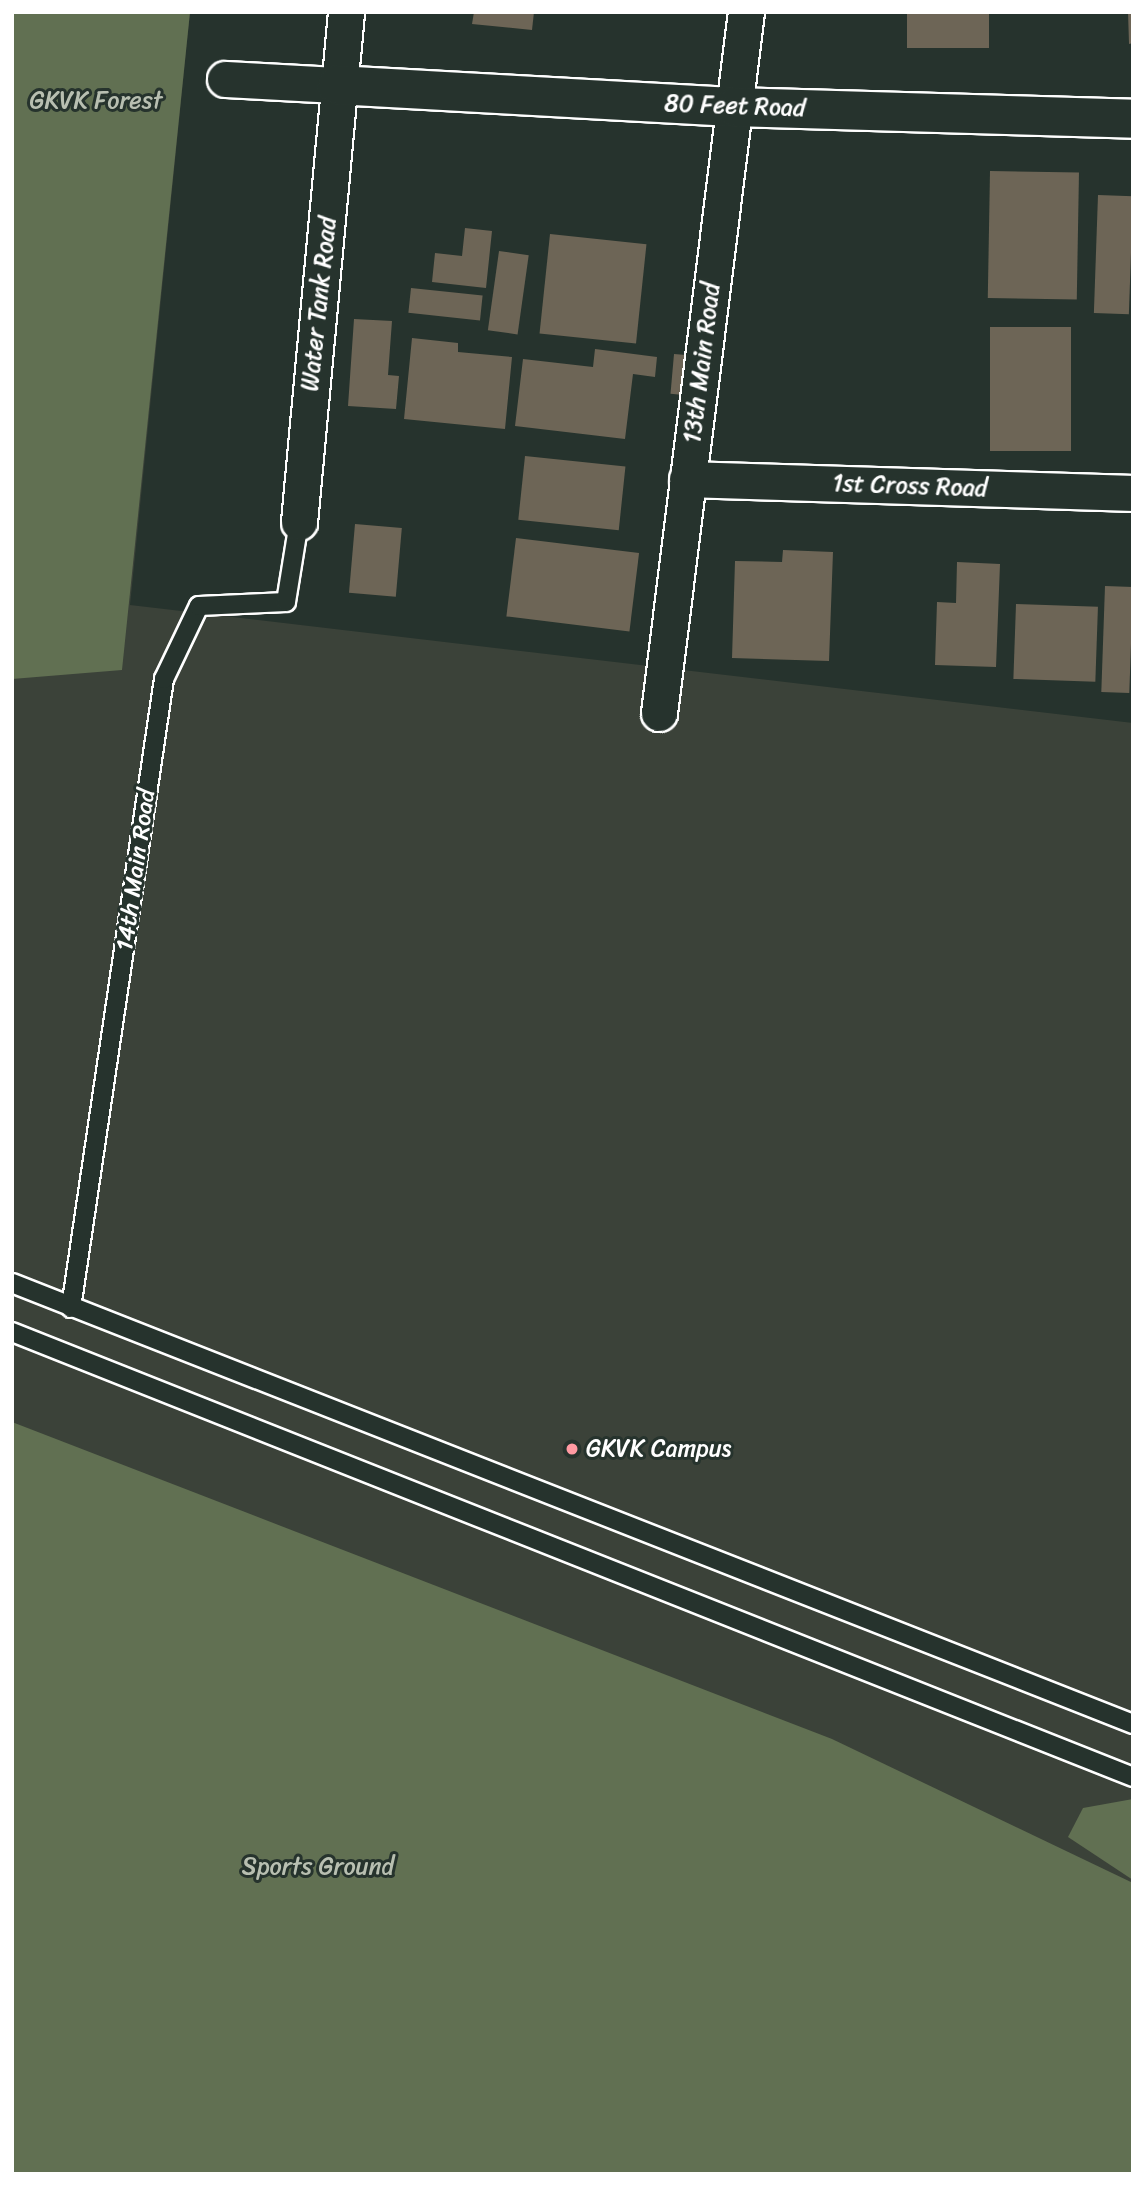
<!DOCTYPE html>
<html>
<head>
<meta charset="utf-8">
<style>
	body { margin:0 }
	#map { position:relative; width:1145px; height:2186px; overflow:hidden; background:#26332d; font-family:Sriracha,sans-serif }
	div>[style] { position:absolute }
	.built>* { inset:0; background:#3b4239 }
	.green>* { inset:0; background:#617052 }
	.building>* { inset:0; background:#6d6556; transform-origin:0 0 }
	.roads { filter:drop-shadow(2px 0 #fff) drop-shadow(-2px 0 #fff) drop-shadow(0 2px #fff) drop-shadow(0 -2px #fff) }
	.lane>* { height:18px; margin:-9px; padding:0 9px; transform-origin:9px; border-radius:9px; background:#26332d }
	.street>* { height:35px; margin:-17.5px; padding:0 17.5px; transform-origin:17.5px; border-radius:17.5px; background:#26332d }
	.secondary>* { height:38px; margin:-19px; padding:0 19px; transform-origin:19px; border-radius:19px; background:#26332d }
	.dots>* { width:19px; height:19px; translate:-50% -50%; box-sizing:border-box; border:4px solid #26332d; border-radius:50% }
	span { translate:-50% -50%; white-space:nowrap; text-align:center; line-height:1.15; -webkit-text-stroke:6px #26332d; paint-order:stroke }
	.park-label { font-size:24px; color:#b8bfb1 }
	.street-label { font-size:24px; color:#fff }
	.poi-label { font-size:24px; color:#fff }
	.left { translate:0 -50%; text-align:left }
	.frame { position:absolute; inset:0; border:14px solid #fff; pointer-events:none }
</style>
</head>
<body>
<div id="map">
	<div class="built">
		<div style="clip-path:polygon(12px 12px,190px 12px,130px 605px,1133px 723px,1133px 2174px,12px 2174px)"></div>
	</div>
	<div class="green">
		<div style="clip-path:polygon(12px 12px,190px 12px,122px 670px,12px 679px)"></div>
		<div style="clip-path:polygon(12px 1422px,832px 1739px,1133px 1883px,1133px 2174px,12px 2174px)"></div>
		<div style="clip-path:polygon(1133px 1799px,1133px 1880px,1068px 1837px,1083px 1808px)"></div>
	</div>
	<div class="building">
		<div style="clip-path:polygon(474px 12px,534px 12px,532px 30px,472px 24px)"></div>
		<div style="left:907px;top:12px;width:82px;height:36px"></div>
		<div style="clip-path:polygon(1128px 12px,1133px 12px,1133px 43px,1129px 44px)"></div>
		<div style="left:990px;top:171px;width:89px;height:127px;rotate:1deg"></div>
		<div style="left:1098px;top:195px;width:35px;height:118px;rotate:2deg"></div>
		<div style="clip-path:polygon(465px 228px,492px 231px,486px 288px,432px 282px,435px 253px,462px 256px)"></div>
		<div style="left:550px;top:234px;width:97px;height:100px;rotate:6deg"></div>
		<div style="left:499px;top:251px;width:30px;height:80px;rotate:8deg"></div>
		<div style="left:411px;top:288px;width:72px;height:25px;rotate:6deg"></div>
		<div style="clip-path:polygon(354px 319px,392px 321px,388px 375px,399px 376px,396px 409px,348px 406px)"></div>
		<div style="left:1071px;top:327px;width:124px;height:81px;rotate:90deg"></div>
		<div style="clip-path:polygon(412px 338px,458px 343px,458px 352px,512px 357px,505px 429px,404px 419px)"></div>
		<div style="clip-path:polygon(595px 349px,657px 357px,655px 377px,633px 374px,625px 439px,515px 426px,523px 359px,593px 367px)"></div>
		<div style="left:674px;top:354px;width:21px;height:40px;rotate:5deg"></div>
		<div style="left:525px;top:456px;width:101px;height:64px;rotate:6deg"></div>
		<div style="left:355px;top:524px;width:47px;height:69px;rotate:5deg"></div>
		<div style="left:516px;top:538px;width:124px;height:79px;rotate:7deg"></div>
		<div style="clip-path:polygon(783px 550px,833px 552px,829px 661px,732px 658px,735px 561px,782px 562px)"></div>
		<div style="clip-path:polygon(957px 562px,1000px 564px,996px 667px,935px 665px,937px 602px,956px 603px)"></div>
		<div style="left:1105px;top:586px;width:28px;height:106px;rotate:2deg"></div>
		<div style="left:1016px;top:604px;width:82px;height:75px;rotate:2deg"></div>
	</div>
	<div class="roads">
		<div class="lane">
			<div style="left:12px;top:1283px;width:1205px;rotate:21.47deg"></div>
			<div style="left:71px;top:1308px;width:636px;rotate:-81.59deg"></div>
			<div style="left:164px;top:679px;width:81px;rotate:-64.4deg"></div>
			<div style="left:199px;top:606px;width:87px;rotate:-2.6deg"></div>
			<div style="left:286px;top:602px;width:81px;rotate:-80.8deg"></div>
			<div style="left:12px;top:1332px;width:1206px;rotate:21.65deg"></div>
		</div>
		<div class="street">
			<div style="left:225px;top:79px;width:112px;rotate:3.1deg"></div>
			<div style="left:687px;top:479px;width:446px;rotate:1.8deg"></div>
			<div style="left:299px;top:522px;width:512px;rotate:-84.73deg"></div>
			<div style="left:659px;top:713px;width:706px;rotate:-82.93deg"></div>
		</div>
		<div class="secondary">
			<div style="left:337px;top:85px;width:399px;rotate:3.2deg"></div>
			<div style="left:735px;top:107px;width:398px;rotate:1.7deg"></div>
		</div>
	</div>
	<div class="dots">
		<div style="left:572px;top:1449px;background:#ff9aa2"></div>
	</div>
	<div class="park-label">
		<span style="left:96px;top:101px">GKVK Forest</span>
		<span style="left:318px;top:1867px">Sports Ground</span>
	</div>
	<div class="street-label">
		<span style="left:735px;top:106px;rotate:2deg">80 Feet Road</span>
		<span style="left:319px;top:304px;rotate:-84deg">Water Tank Road</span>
		<span style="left:702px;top:363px;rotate:-83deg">13th Main Road</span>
		<span style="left:910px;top:486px;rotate:2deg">1st Cross Road</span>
		<span style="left:136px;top:870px;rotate:-82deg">14th Main Road</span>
	</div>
	<div class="poi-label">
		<span class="left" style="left:586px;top:1449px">GKVK Campus</span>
	</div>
	<div class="frame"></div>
</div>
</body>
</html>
